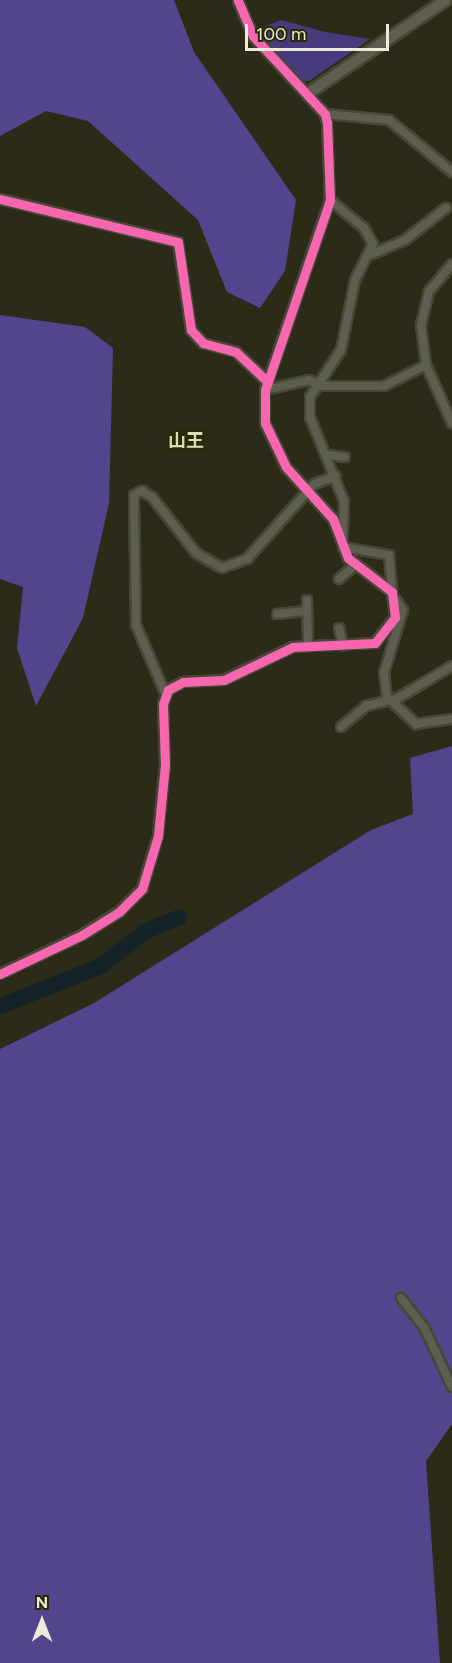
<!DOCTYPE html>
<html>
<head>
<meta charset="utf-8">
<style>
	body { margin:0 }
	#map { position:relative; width:452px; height:1663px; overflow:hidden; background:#2c2b18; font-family:Figtree,"Noto Sans JP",sans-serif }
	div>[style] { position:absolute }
	.green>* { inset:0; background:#483b7d }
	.forest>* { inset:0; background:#52458e }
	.river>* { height:16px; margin:-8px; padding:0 8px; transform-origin:8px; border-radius:8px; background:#132327 }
	.roads { filter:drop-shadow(2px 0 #474738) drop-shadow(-2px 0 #474738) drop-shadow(0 2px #474738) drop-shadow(0 -2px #474738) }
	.minor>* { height:8px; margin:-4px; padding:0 4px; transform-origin:4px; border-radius:4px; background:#5e5e50 }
	.tertiary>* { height:10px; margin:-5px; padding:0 5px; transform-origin:5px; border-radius:5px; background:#5e5e50 }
	.cycleway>* { height:9px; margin:-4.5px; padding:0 4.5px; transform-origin:4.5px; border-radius:4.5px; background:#f766af }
	span { translate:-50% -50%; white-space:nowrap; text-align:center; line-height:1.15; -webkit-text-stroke:4.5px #2a2905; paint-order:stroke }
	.neighbourhood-label { font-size:18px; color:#dddeb6; font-weight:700 }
	.north { position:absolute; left:12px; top:1591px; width:60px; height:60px; -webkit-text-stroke:4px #2a2905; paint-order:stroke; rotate:0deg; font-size:16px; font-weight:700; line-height:24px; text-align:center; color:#ebebd7 }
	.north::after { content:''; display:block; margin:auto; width:21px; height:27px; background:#ebebd7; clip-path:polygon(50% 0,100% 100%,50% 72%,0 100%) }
	.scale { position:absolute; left:245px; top:24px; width:144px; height:27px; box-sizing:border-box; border:3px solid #ebebd7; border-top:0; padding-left:8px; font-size:18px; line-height:21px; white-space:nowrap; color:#ebebd7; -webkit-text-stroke:4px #2a2905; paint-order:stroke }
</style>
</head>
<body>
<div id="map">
	<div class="green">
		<div style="clip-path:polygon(281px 20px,325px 32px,370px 39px,309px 81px,300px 81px,257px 30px)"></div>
	</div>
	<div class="forest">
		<div style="clip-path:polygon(0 0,174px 0,194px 52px,296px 200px,285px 271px,260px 308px,227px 292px,198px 220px,88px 121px,46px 111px,0 136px)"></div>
		<div style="clip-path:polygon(0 315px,85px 327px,113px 348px,109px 503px,83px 618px,36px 706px,17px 648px,23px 587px,0 579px)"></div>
		<div style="clip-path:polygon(452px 746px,452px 1424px,426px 1461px,440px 1663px,0 1663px,0 1049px,94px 1003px,371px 830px,413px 814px,410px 758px)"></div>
	</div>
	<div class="river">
		<div style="left:0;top:1006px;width:109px;rotate:-21.6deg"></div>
		<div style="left:101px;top:966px;width:57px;rotate:-37.9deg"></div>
		<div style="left:146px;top:931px;width:35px;rotate:-22deg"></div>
	</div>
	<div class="roads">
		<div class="minor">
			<div style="left:325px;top:114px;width:64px;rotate:5.4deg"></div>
			<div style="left:389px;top:120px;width:82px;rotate:39.5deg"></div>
			<div style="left:0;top:199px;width:183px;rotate:13.6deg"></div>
			<div style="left:178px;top:242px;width:89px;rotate:81.6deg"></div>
			<div style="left:191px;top:330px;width:18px;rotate:47deg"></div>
			<div style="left:203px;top:343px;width:34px;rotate:15deg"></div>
			<div style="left:236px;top:352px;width:44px;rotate:43.2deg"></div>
			<div style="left:330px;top:200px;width:44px;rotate:39.5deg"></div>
			<div style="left:364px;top:228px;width:18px;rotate:61deg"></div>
			<div style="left:373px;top:244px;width:40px;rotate:116.6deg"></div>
			<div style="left:355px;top:280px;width:71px;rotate:101.3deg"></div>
			<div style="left:341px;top:350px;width:56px;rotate:123.4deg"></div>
			<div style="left:310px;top:397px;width:20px;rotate:90deg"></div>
			<div style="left:310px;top:417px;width:91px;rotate:68deg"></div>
			<div style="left:344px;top:501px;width:37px;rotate:92deg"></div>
			<div style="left:372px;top:254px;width:36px;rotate:-23deg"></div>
			<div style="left:405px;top:240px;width:52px;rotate:-38deg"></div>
			<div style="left:452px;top:264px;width:35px;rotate:130deg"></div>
			<div style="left:429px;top:291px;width:35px;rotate:103deg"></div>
			<div style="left:421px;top:325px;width:40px;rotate:82.9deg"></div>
			<div style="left:426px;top:365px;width:64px;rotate:65.9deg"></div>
			<div style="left:265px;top:390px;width:45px;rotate:-12.8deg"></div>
			<div style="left:309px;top:380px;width:14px;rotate:25deg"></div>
			<div style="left:322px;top:386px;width:62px"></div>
			<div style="left:384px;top:386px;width:47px;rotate:-26.6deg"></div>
			<div style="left:328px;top:455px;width:17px;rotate:7deg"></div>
			<div style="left:343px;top:547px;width:47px;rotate:9.9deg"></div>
			<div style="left:389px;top:555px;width:37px;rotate:85deg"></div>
			<div style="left:339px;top:579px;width:21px;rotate:-41deg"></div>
			<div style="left:307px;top:600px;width:45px;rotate:88.7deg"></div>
			<div style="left:396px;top:600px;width:12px;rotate:55deg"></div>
			<div style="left:403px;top:610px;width:66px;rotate:106.8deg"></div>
			<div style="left:384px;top:673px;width:24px;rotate:83deg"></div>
			<div style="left:387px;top:697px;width:40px;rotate:43deg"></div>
			<div style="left:416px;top:724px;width:36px;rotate:-8deg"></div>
			<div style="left:277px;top:614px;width:28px;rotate:-6deg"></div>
			<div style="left:339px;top:628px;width:18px;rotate:77deg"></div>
			<div style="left:165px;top:693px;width:74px;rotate:-113.1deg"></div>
			<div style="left:136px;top:625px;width:130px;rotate:-90.9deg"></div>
			<div style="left:134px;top:495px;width:9px;rotate:-27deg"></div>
			<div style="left:142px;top:491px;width:12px;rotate:31deg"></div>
			<div style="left:152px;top:497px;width:71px;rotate:51.8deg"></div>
			<div style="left:196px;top:553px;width:30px;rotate:30deg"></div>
			<div style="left:222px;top:568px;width:27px;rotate:-20deg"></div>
			<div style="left:247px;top:559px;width:101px;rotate:-48.2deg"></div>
			<div style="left:314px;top:484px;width:23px;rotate:-20deg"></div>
			<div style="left:341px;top:727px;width:33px;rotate:-40deg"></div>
			<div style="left:366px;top:706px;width:33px;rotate:-14deg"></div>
			<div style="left:398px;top:698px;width:63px;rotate:-30.7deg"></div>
			<div style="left:0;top:974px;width:91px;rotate:-25.4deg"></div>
			<div style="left:82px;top:935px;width:44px;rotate:-31.9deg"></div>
			<div style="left:119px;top:912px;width:33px;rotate:-45deg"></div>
			<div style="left:142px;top:889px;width:55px;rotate:-73.2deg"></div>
			<div style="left:158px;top:836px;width:71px;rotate:-84.4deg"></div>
			<div style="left:165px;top:765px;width:61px;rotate:-91.9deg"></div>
			<div style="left:163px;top:704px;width:15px;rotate:-70deg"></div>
			<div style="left:168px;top:690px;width:17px;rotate:-28deg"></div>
			<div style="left:183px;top:682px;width:41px;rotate:-2.8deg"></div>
			<div style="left:224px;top:680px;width:76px;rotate:-25.6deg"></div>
			<div style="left:293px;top:647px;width:82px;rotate:-2.8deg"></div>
			<div style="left:375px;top:643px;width:33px;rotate:-52deg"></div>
			<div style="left:395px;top:617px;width:25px;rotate:-97deg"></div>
			<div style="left:392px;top:592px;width:56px;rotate:-142.3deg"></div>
			<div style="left:348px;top:558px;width:42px;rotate:-111deg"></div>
			<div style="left:333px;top:519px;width:70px;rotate:-132.1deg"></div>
			<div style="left:286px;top:467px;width:49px;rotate:-115.5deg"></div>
			<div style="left:265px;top:423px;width:33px;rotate:-90deg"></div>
			<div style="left:265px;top:390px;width:201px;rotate:-71.1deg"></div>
			<div style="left:330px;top:200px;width:77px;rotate:-92.2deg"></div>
			<div style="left:327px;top:123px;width:9px;rotate:-103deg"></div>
			<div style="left:325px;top:114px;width:106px;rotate:-132.7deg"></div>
			<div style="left:253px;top:36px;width:39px;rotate:-113deg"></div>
			<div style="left:401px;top:1298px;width:37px;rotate:52deg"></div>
			<div style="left:424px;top:1327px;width:66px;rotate:65deg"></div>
		</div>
		<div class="tertiary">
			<div style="left:307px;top:94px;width:168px;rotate:-34.1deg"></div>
		</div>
	</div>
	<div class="cycleway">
		<div style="left:0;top:199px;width:183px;rotate:13.6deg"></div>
		<div style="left:178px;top:242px;width:89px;rotate:81.6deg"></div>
		<div style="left:191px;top:330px;width:18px;rotate:47deg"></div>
		<div style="left:203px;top:343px;width:34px;rotate:15deg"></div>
		<div style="left:236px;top:352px;width:44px;rotate:43.2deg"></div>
		<div style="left:0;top:974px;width:91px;rotate:-25.4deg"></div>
		<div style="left:82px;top:935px;width:44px;rotate:-31.9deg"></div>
		<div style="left:119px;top:912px;width:33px;rotate:-45deg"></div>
		<div style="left:142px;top:889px;width:55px;rotate:-73.2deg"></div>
		<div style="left:158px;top:836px;width:71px;rotate:-84.4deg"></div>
		<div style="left:165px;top:765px;width:61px;rotate:-91.9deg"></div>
		<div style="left:163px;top:704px;width:15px;rotate:-70deg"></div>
		<div style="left:168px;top:690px;width:17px;rotate:-28deg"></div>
		<div style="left:183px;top:682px;width:41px;rotate:-2.8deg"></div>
		<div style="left:224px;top:680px;width:76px;rotate:-25.6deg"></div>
		<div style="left:293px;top:647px;width:82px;rotate:-2.8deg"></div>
		<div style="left:375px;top:643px;width:33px;rotate:-52deg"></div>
		<div style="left:395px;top:617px;width:25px;rotate:-97deg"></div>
		<div style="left:392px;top:592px;width:56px;rotate:-142.3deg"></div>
		<div style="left:348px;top:558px;width:42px;rotate:-111deg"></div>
		<div style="left:333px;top:519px;width:70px;rotate:-132.1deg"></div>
		<div style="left:286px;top:467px;width:49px;rotate:-115.5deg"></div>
		<div style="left:265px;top:423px;width:33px;rotate:-90deg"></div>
		<div style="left:265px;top:390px;width:201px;rotate:-71.1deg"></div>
		<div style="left:330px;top:200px;width:77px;rotate:-92.2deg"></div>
		<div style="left:327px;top:123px;width:9px;rotate:-103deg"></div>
		<div style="left:325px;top:114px;width:106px;rotate:-132.7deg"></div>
		<div style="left:253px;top:36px;width:39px;rotate:-113deg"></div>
	</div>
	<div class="neighbourhood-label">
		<span style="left:186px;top:441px">山王</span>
	</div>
	<div class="north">N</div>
	<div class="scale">100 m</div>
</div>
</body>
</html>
